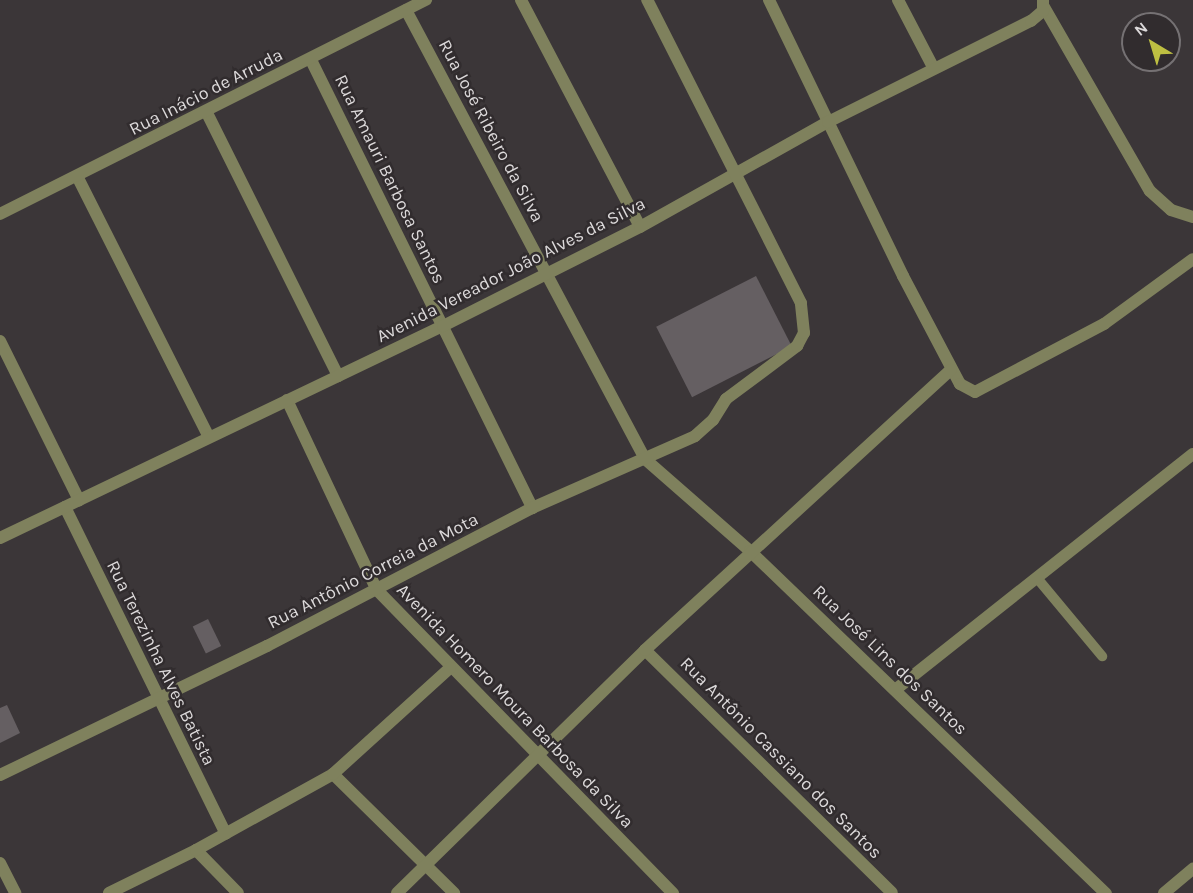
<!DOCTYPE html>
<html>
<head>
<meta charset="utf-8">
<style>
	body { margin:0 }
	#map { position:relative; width:1193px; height:893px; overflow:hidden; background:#3b3638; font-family:Karla,sans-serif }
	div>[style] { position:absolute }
	.building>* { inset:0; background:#655f62; transform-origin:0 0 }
	.service>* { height:10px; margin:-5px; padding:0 5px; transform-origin:5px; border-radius:5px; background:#7f815d }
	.minor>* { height:12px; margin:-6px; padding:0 6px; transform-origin:6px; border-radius:6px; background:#7f815d }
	span { translate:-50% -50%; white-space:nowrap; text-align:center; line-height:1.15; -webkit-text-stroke:5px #312c2e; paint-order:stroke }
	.street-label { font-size:18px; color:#dcd9da }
	.north { position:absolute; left:1121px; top:12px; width:60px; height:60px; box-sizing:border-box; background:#312c2e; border:2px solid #757173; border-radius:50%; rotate:322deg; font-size:16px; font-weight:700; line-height:24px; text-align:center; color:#dcd9da }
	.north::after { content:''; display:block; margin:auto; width:21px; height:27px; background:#bebf42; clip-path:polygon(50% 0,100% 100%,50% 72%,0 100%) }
</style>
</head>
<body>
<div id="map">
	<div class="building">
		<div style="left:756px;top:276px;width:79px;height:112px;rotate:63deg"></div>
		<div style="left:208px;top:619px;width:30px;height:17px;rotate:64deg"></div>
		<div style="clip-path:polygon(7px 705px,20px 733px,0 743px,0 708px)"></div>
	</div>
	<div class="service">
		<div style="left:1037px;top:578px;width:102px;rotate:50.2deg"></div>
	</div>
	<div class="minor">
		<div style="left:521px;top:0;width:256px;rotate:62.3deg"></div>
		<div style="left:769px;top:0;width:307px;rotate:64.1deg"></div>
		<div style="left:903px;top:276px;width:122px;rotate:62.2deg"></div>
		<div style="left:960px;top:384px;width:17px;rotate:28deg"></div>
		<div style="left:975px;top:392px;width:146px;rotate:-27.8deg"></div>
		<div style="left:1104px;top:324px;width:110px;rotate:-36.1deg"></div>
		<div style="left:898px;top:0;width:76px;rotate:62.4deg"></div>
		<div style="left:1044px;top:7px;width:212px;rotate:60.1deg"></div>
		<div style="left:1150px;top:191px;width:28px;rotate:42deg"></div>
		<div style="left:1171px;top:210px;width:23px;rotate:18deg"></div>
		<div style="left:406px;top:10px;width:509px;rotate:61.97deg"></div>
		<div style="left:645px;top:459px;width:140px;rotate:41.2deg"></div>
		<div style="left:750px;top:551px;width:494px;rotate:43.9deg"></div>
		<div style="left:311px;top:60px;width:500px;rotate:63.7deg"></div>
		<div style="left:207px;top:113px;width:294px;rotate:63.5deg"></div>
		<div style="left:77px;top:176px;width:292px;rotate:63.2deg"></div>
		<div style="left:0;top:214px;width:477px;rotate:-26.7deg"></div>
		<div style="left:0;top:341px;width:178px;rotate:63.6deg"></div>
		<div style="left:287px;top:400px;width:210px;rotate:64.7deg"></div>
		<div style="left:377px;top:590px;width:424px;rotate:45.7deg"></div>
		<div style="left:65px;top:507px;width:364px;rotate:63.8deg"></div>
		<div style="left:0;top:538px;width:491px;rotate:-25.6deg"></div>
		<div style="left:443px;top:326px;width:220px;rotate:-26.7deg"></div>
		<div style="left:640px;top:227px;width:215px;rotate:-29.2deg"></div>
		<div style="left:828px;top:122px;width:227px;rotate:-26.5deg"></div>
		<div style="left:1031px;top:21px;width:16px;rotate:-40deg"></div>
		<div style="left:1043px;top:11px;width:11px;rotate:-90deg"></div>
		<div style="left:645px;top:650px;width:346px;rotate:44.5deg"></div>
		<div style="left:895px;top:690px;width:380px;rotate:-38.4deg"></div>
		<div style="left:333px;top:774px;width:170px;rotate:44.5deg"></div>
		<div style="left:0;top:775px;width:297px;rotate:-25.8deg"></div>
		<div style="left:267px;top:646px;width:299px;rotate:-27.5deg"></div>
		<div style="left:532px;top:508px;width:178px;rotate:-23.8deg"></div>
		<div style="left:695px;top:436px;width:24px;rotate:-42deg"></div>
		<div style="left:713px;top:420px;width:25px;rotate:-58deg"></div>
		<div style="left:726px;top:399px;width:89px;rotate:-36.7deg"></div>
		<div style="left:797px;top:346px;width:15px;rotate:-62deg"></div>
		<div style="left:804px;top:333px;width:30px;rotate:-96deg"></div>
		<div style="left:801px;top:303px;width:340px;rotate:-116.9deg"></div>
		<div style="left:196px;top:850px;width:60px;rotate:45.7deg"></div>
		<div style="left:0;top:863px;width:34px;rotate:63deg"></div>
		<div style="left:109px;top:893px;width:97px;rotate:-26.3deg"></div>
		<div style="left:196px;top:850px;width:157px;rotate:-29deg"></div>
		<div style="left:333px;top:774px;width:158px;rotate:-42.2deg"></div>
		<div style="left:397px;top:893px;width:347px;rotate:-44.4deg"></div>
		<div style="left:645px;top:650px;width:415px;rotate:-42.5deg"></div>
		<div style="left:1164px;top:893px;width:38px;rotate:-40deg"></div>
	</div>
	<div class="street-label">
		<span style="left:206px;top:92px;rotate:-27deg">Rua Inácio de Arruda</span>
		<span style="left:491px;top:131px;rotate:62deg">Rua José Ribeiro da Silva</span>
		<span style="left:390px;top:179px;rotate:64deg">Rua Amauri Barbosa Santos</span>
		<span style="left:511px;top:270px;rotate:-27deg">Avenida Vereador João Alves da Silva</span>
		<span style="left:373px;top:571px;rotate:-27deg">Rua Antônio Correia da Mota</span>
		<span style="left:890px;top:660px;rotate:44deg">Rua José Lins dos Santos</span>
		<span style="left:161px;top:663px;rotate:64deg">Rua Terezinha Alves Batista</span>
		<span style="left:515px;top:706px;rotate:46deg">Avenida Homero Moura Barbosa da Silva</span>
		<span style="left:781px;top:758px;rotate:45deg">Rua Antônio Cassiano dos Santos</span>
	</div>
	<div class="north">N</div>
</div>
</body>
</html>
